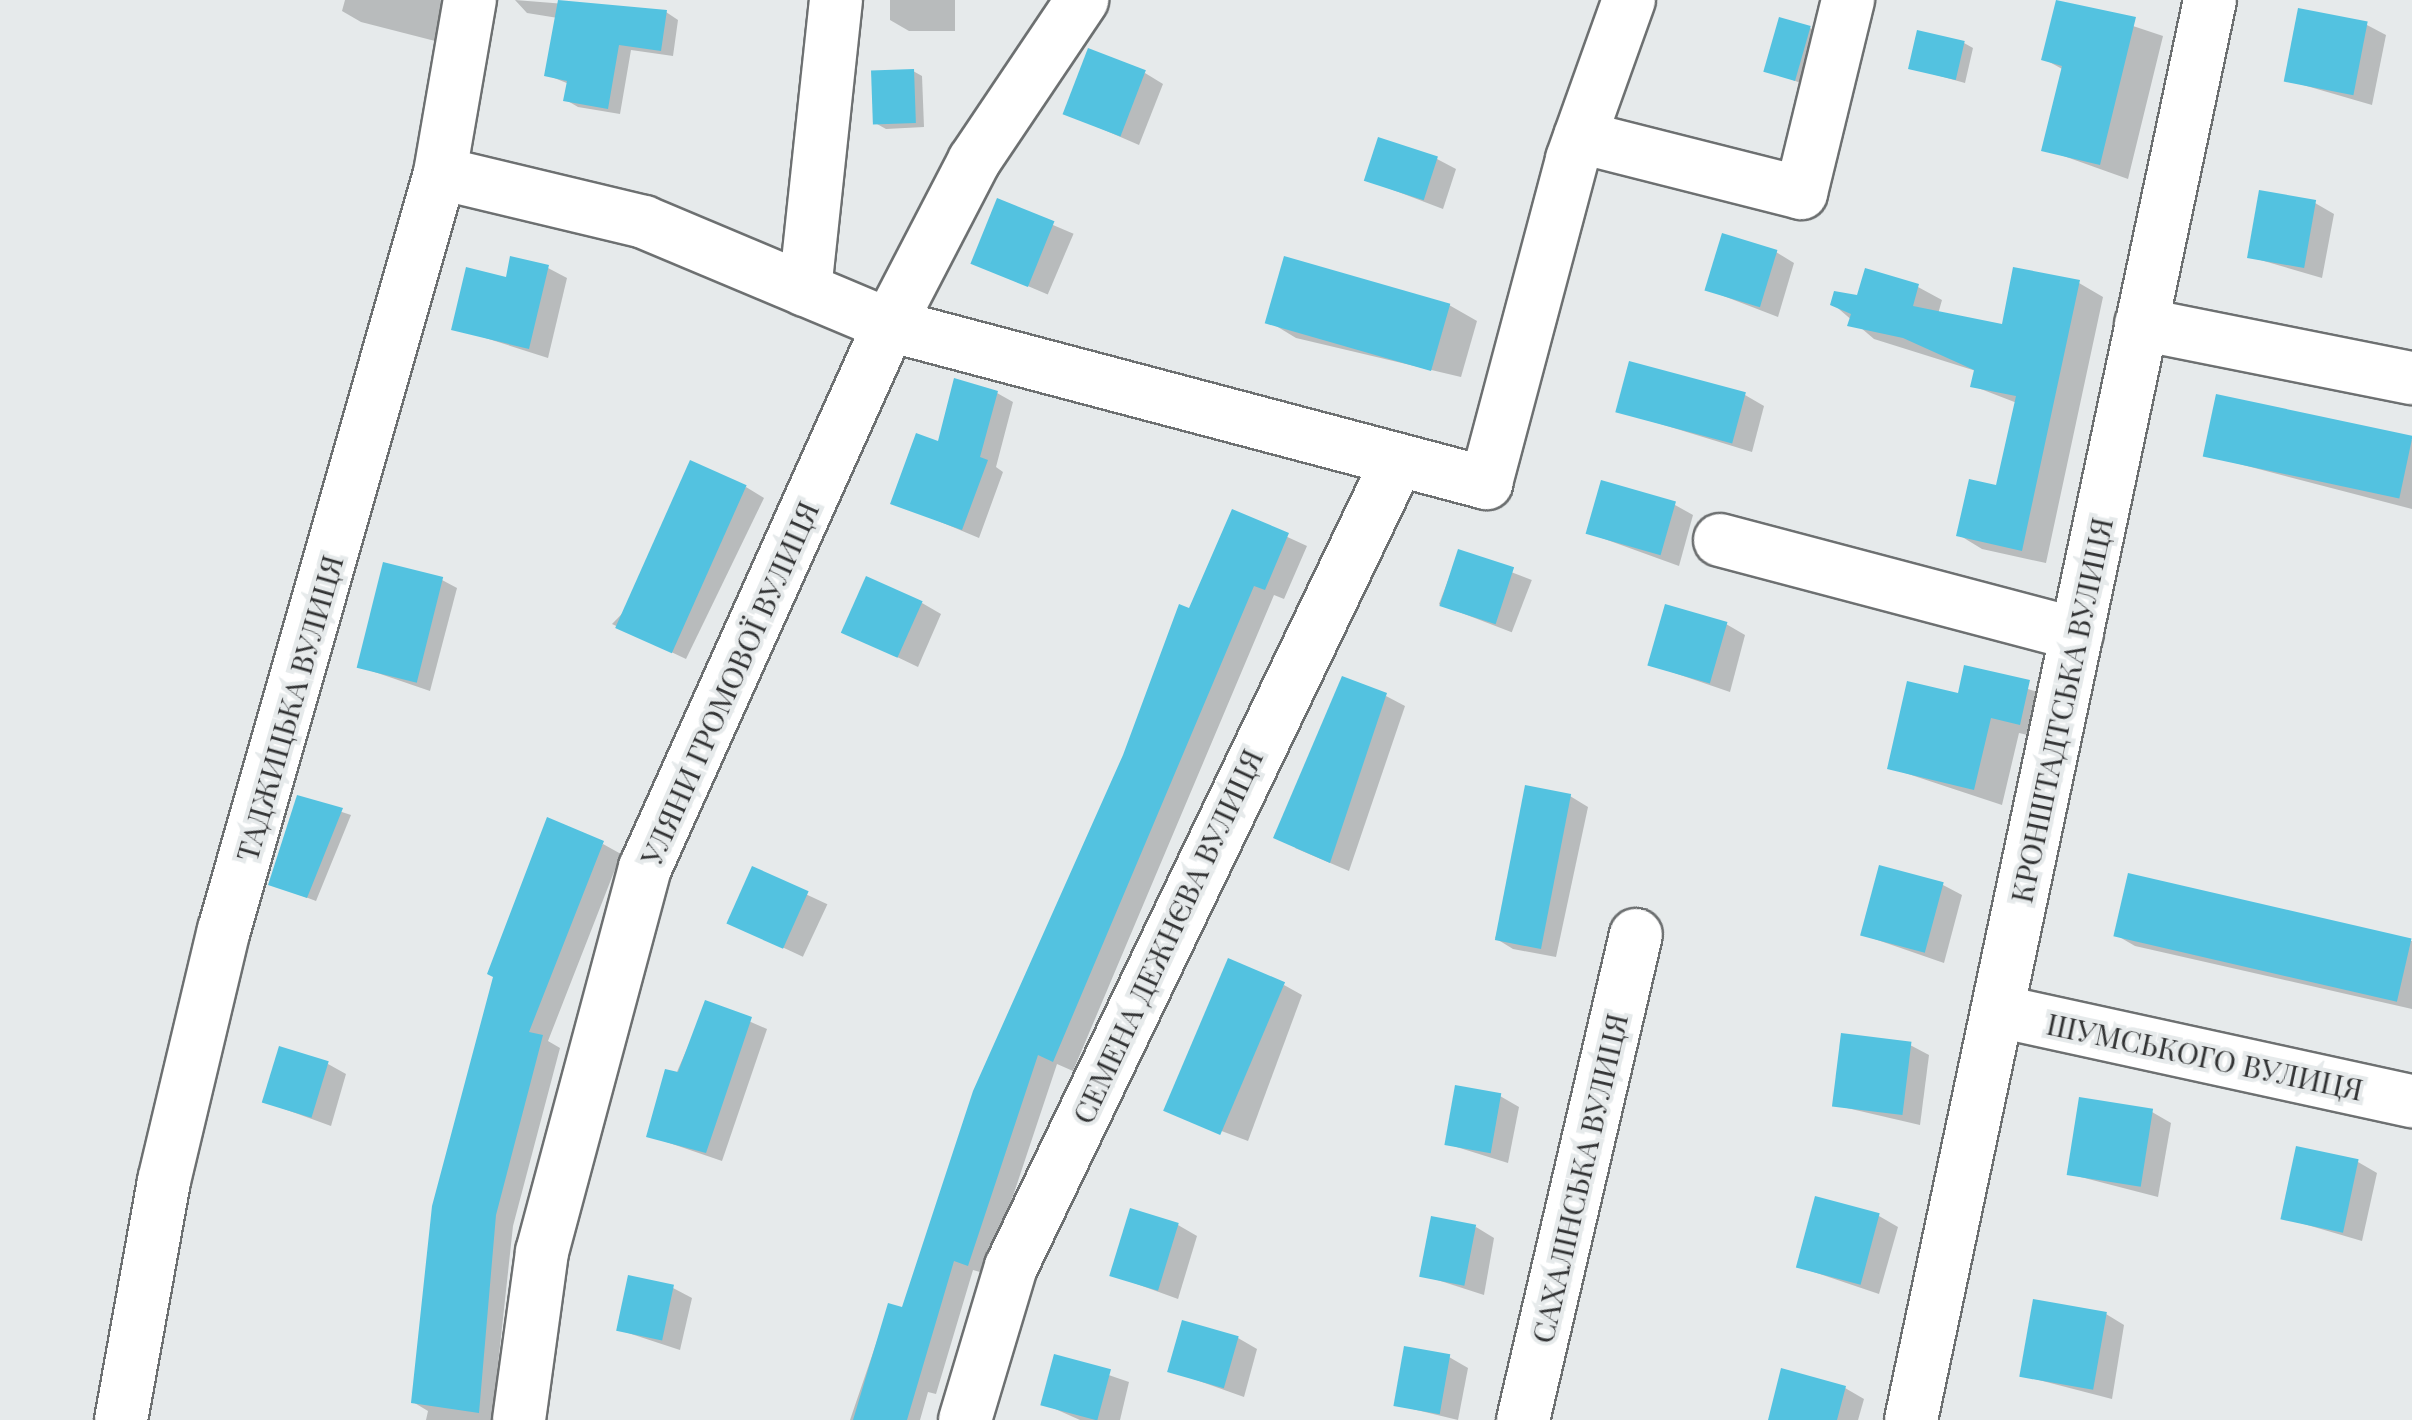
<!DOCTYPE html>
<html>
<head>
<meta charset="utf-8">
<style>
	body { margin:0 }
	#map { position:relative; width:2412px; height:1420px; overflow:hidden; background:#e6eaeb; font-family:"Playfair Display",serif }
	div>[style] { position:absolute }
	.shadow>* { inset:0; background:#0003; transform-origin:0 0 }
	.building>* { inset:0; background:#53c2e0; transform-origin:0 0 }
	.roads { filter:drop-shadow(2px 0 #6d7071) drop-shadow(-2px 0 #6d7071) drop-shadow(0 2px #6d7071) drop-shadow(0 -2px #6d7071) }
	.minor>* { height:52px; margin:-26px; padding:0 26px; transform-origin:26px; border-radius:26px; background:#fff }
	span { translate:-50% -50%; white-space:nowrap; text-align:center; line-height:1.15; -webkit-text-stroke:8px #e6eaeb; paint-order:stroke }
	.street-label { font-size:30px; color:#323334 }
</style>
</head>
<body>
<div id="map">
	<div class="shadow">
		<div style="clip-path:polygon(345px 0,440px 0,448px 4px,439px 42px,361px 22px,342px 11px)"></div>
		<div style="clip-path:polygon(515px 0,666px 12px,678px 20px,673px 56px,631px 50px,620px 114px,578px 107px,566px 100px,569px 84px,547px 75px,558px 18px,527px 13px)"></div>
		<div style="clip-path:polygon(890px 0,955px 0,955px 31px,909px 31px,890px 20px)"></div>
		<div style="clip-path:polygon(2058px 1px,2163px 36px,2128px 179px,2044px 149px,2064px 70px,2044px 59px)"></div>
		<div style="clip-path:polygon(2367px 25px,2386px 35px,2372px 105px,2286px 80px)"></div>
		<div style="clip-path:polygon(1810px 28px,1829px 39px,1816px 89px,1767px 70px)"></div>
		<div style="clip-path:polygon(1964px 43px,1973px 48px,1965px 83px,1911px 68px)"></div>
		<div style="clip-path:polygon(913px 71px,922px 76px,924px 127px,886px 129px,877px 124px)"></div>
		<div style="clip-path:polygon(1145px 73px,1163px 84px,1139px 145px,1065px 113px)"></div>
		<div style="clip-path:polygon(1437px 159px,1456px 169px,1443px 209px,1367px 180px)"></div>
		<div style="left:999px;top:202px;width:81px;height:66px;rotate:23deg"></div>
		<div style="clip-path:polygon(2315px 203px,2334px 214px,2322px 278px,2250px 257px)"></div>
		<div style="clip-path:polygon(1776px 252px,1794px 263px,1778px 317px,1708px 290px)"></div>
		<div style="clip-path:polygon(548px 268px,567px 278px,548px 358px,454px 328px)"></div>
		<div style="clip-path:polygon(2079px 283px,2103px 297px,2046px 563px,1982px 549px,1959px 535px,1998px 488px,2017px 403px,1973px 386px,1976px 371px,1874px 339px,1833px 304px,1918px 287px,1942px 300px,1938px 314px,2004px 327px)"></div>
		<div style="clip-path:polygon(1449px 305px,1477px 321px,1461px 377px,1296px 338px,1268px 321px)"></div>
		<div style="clip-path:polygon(997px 393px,1013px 402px,996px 467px,1003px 472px,979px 538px,893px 502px)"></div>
		<div style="clip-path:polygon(1745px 395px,1764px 406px,1752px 452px,1618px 411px)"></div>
		<div style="clip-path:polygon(2412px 440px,2412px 509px,2205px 455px)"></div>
		<div style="clip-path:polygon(746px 487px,764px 498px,686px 659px,612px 624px)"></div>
		<div style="clip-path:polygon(1675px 505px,1693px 515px,1679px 566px,1588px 533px)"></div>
		<div style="clip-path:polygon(1233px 512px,1307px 546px,1284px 599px,1274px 595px,1073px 1071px,1057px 1064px,987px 1274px,973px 1270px,936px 1394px,928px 1392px,920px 1420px,850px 1420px,889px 1306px,903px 1310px)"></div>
		<div style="left:1459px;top:552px;width:78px;height:56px;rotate:21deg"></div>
		<div style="clip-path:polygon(442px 580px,457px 588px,430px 691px,360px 667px)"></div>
		<div style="clip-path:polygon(922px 603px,941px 614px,918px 667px,845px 632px)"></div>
		<div style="clip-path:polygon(1726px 624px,1745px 635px,1730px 692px,1651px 665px)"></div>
		<div style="clip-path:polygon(1966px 668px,2058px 699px,2048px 740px,2019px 733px,2002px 805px,1890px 768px,1960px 696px)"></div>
		<div style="clip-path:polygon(1386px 696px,1405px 706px,1349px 871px,1295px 848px)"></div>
		<div style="clip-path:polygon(1570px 796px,1588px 807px,1556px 957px,1513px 949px,1495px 938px)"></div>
		<div style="clip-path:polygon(299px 798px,351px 815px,316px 901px,271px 884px)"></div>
		<div style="clip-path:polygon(603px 844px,621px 854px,548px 1041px,560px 1048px,513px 1226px,492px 1420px,426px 1420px,428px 1411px,413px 1402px,496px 977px)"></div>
		<div style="left:754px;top:870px;width:81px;height:58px;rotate:25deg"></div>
		<div style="clip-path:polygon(1943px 885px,1962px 895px,1944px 963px,1863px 935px)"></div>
		<div style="clip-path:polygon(2116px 935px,2412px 941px,2412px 1009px,2135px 946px)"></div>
		<div style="clip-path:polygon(1284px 985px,1302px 995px,1248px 1141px,1174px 1113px)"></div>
		<div style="clip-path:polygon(707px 1003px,767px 1029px,722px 1161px,649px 1136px)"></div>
		<div style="clip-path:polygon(1910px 1045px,1929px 1055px,1920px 1125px,1834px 1105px)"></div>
		<div style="clip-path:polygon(328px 1064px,346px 1074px,331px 1126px,265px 1102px)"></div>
		<div style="clip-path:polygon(1500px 1096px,1519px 1107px,1508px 1163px,1447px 1144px)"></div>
		<div style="clip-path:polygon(2152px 1112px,2171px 1123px,2158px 1197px,2069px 1174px)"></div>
		<div style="clip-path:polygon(2358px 1162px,2377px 1173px,2362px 1241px,2283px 1218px)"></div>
		<div style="clip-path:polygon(1879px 1216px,1898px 1227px,1879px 1294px,1799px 1267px)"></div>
		<div style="clip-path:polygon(1178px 1225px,1197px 1236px,1178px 1299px,1112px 1275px)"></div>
		<div style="clip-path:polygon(1476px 1227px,1494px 1238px,1484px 1295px,1422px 1275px)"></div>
		<div style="clip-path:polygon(673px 1288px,692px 1298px,680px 1350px,619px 1330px)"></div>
		<div style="clip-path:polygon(2106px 1314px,2124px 1325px,2112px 1399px,2023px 1376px)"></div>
		<div style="clip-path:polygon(1238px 1338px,1257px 1349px,1244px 1397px,1171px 1371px)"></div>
		<div style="clip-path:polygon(1056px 1357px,1129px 1382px,1120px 1420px,1080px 1420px,1044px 1404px)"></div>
		<div style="clip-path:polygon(1449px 1357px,1468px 1368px,1458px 1420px,1396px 1405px)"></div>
		<div style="clip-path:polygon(1845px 1388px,1864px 1399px,1858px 1420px,1770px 1420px)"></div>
	</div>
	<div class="building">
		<div style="clip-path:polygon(558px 0,667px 10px,661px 51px,619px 45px,608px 109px,563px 101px,567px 81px,544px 76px)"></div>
		<div style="clip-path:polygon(2056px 0,2136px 17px,2100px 165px,2041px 151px,2062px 66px,2041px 60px)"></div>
		<div style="left:2298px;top:8px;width:71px;height:75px;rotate:11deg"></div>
		<div style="left:1779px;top:17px;width:33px;height:57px;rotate:16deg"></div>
		<div style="left:1917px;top:30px;width:49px;height:40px;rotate:13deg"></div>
		<div style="left:1088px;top:48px;width:62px;height:71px;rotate:21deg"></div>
		<div style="left:914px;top:69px;width:54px;height:43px;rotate:88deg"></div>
		<div style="left:1378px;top:137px;width:63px;height:46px;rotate:18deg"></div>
		<div style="left:2259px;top:190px;width:58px;height:69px;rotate:10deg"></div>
		<div style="left:997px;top:198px;width:62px;height:71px;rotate:22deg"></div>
		<div style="left:1722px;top:233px;width:58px;height:60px;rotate:17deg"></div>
		<div style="clip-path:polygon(510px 256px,549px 265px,529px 349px,451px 330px,466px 267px,506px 277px)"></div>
		<div style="left:1284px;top:256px;width:173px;height:70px;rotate:16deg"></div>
		<div style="clip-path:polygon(2013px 267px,2080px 280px,2022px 551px,1956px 536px,1969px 479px,1996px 485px,2016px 396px,1970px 387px,1974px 370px,1903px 338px,1847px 326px,1851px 314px,1830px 305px,1834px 291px,1857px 295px,1865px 268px,1919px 284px,1913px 306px,2002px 324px)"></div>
		<div style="left:1629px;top:361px;width:121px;height:53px;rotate:15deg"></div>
		<div style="clip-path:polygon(954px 378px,998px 391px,980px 457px,988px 460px,962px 530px,890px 504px,916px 433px,938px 441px)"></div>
		<div style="left:2216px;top:394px;width:201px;height:64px;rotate:12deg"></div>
		<div style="left:690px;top:460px;width:62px;height:184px;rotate:24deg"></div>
		<div style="left:1601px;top:480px;width:78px;height:56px;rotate:16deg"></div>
		<div style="clip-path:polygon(1232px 509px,1289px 533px,1265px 590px,1254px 586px,1053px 1062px,1038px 1055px,968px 1266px,954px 1261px,907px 1420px,853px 1420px,888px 1303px,902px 1307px,973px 1091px,1123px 755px,1179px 604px,1189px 608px)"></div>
		<div style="left:1458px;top:549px;width:59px;height:60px;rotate:18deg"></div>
		<div style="left:383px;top:562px;width:62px;height:109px;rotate:14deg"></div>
		<div style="left:866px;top:576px;width:62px;height:62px;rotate:24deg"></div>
		<div style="left:1665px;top:604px;width:65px;height:64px;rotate:16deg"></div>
		<div style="clip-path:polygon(1964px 665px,2030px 680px,2020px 725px,1991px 718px,1974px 790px,1887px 769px,1907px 681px,1958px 693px)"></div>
		<div style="clip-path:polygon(1342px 676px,1387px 693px,1330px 863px,1273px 838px)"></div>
		<div style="left:1525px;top:785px;width:47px;height:158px;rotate:11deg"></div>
		<div style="clip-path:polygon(297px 795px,343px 808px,307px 898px,268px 885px)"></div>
		<div style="clip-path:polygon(547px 817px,604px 841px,529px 1032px,543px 1035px,496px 1215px,479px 1413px,411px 1403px,432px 1206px,493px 977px,487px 974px)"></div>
		<div style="left:1879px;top:865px;width:67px;height:73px;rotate:15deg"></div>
		<div style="left:752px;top:866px;width:62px;height:63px;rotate:24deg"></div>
		<div style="left:2128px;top:873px;width:291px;height:65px;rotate:13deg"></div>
		<div style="left:1228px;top:958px;width:62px;height:166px;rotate:23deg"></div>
		<div style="clip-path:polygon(705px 1000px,752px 1017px,706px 1153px,646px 1137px,665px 1069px,678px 1072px)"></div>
		<div style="left:1841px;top:1033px;width:71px;height:74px;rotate:7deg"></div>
		<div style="left:279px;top:1046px;width:52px;height:59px;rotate:17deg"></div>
		<div style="left:1455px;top:1085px;width:47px;height:61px;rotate:10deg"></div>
		<div style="left:2079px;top:1097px;width:75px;height:79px;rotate:9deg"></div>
		<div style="left:2296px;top:1146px;width:64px;height:75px;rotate:12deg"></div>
		<div style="left:1815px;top:1196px;width:67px;height:74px;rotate:15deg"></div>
		<div style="left:1130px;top:1208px;width:51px;height:71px;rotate:17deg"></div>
		<div style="left:1431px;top:1216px;width:46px;height:62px;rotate:11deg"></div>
		<div style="left:628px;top:1275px;width:47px;height:57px;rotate:12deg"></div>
		<div style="left:2033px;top:1299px;width:75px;height:79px;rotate:10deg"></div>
		<div style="left:1182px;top:1320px;width:59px;height:54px;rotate:16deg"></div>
		<div style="left:1404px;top:1346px;width:47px;height:61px;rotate:10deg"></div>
		<div style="left:1054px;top:1354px;width:59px;height:53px;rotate:15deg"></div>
		<div style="clip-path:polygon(1781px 1368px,1846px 1386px,1837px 1420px,1768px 1420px)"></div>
	</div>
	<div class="roads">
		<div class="minor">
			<div style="left:1580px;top:137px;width:228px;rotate:14.2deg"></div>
			<div style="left:1801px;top:193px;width:199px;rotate:-76.3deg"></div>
			<div style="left:440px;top:173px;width:210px;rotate:13.5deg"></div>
			<div style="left:644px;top:222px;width:266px;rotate:22.8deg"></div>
			<div style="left:889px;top:325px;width:618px;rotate:14.82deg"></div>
			<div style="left:1486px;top:483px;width:335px;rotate:-75.1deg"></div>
			<div style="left:1572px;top:159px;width:169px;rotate:-70.3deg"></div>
			<div style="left:805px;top:290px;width:292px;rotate:-83.9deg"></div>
			<div style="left:2141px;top:324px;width:276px;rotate:11.3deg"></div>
			<div style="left:1720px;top:540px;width:369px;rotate:14.8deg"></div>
			<div style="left:1998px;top:1011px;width:424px;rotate:12.3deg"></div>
			<div style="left:121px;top:1420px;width:243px;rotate:-79.8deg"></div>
			<div style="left:164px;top:1181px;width:258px;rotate:-76.6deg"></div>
			<div style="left:224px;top:930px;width:787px;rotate:-74.07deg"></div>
			<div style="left:440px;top:173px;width:176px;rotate:-80.2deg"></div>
			<div style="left:519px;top:1420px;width:170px;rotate:-82.2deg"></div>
			<div style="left:542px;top:1252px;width:398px;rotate:-75deg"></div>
			<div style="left:645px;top:868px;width:595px;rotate:-65.8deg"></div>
			<div style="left:889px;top:325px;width:185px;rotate:-62.6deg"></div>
			<div style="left:974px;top:161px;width:194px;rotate:-56.1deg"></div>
			<div style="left:965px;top:1420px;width:160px;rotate:-73.3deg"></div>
			<div style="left:1011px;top:1267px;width:893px;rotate:-64.38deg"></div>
			<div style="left:1523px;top:1420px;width:498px;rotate:-76.9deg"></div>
			<div style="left:1911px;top:1420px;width:1451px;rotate:-78.11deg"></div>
		</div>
	</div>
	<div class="street-label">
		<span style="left:729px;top:683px;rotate:-66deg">УЛЯНИ ГРОМОВОЇ ВУЛИЦЯ</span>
		<span style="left:289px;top:708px;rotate:-74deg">ТАДЖИЦЬКА ВУЛИЦЯ</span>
		<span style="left:2061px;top:710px;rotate:-78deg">КРОНШТАДТСЬКА ВУЛИЦЯ</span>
		<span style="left:1167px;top:936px;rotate:-65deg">СЕМЕНА ДЕЖНЄВА ВУЛИЦЯ</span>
		<span style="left:2205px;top:1056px;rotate:12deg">ШУМСЬКОГО ВУЛИЦЯ</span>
		<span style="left:1579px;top:1178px;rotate:-77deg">САХАЛІНСЬКА ВУЛИЦЯ</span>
	</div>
</div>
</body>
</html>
